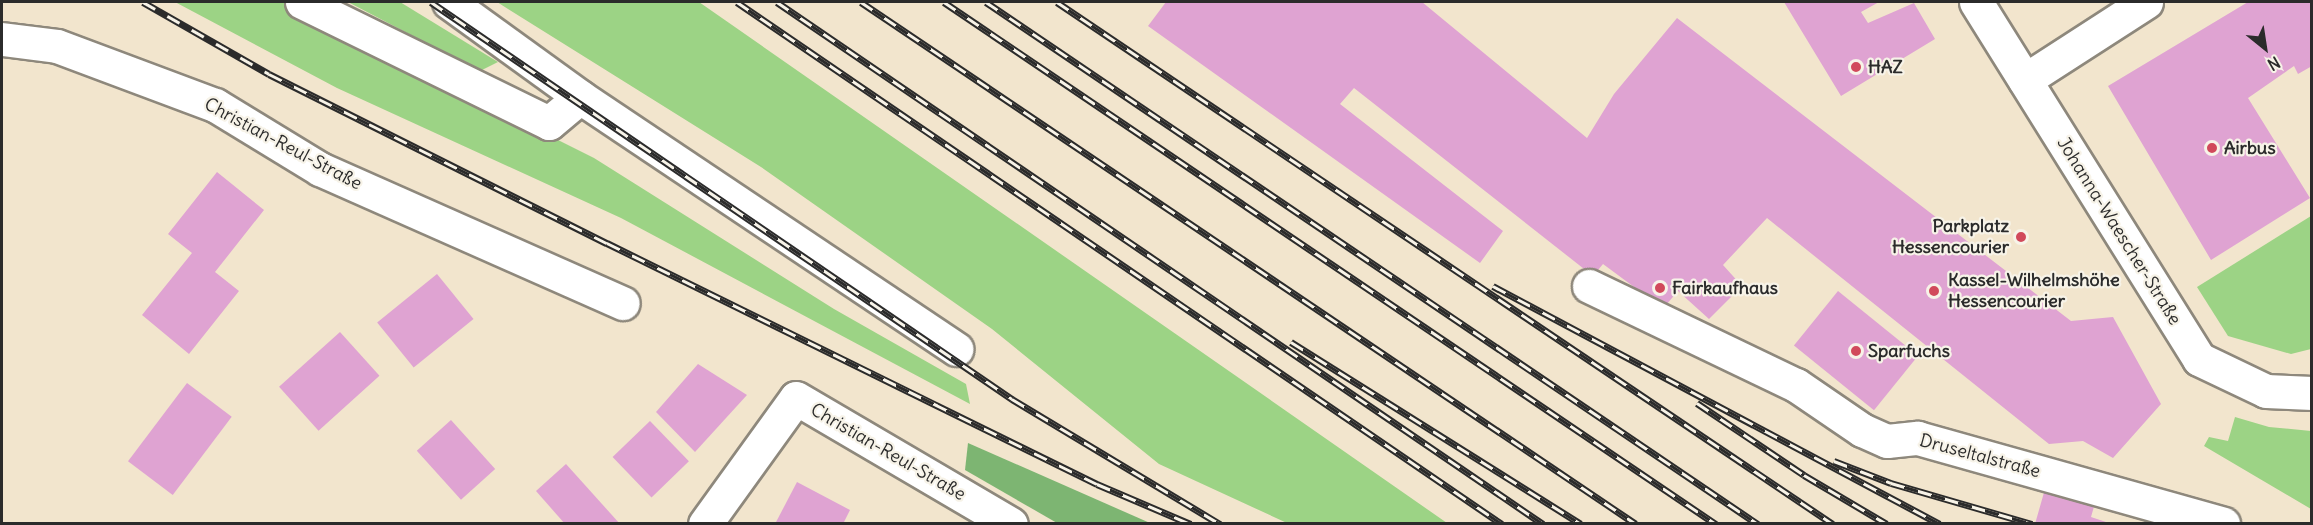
<!DOCTYPE html>
<html>
<head>
<meta charset="utf-8">
<style>
	body { margin:0 }
	#map { position:relative; width:2313px; height:525px; overflow:hidden; background:#f2e5cd; font-family:Delius,sans-serif }
	div>[style] { position:absolute }
	.green>* { inset:0; background:#9cd385 }
	.forest>* { inset:0; background:#7db572 }
	.building>* { inset:0; background:#dfa3d2; transform-origin:0 0 }
	.roads { filter:drop-shadow(2px 0 #8e887c) drop-shadow(-2px 0 #8e887c) drop-shadow(0 2px #8e887c) drop-shadow(0 -2px #8e887c) }
	.minor>* { height:33px; margin:-16.5px; padding:0 16.5px; transform-origin:16.5px; border-radius:16.5px; background:#fff }
	.rail>* { height:7px; margin-top:-3.5px; transform-origin:0; background:repeating-linear-gradient(90deg,#f7f3e8 0 14px,#2b2b2b 0 28px); box-sizing:border-box; border-block:2px solid #2b2b2b }
	.dots>* { width:16px; height:16px; translate:-50% -50%; box-sizing:border-box; border:3px solid #f7f3e8; border-radius:50% }
	span { translate:-50% -50%; white-space:nowrap; text-align:center; line-height:1.15; -webkit-text-stroke:4.5px #f7f3e8; paint-order:stroke }
	.poi-label { font-size:18px; color:#2b2b2b; font-weight:700 }
	.left { translate:0 -50%; text-align:left }
	.right { translate:-100% -50%; text-align:right }
	.street-label { font-size:18px; color:#2b2b2b }
	.frame { position:absolute; inset:0; border:3px solid #2b2b2b; pointer-events:none }
	.north { position:absolute; left:2235px; top:18px; width:60px; height:60px; -webkit-text-stroke:4px #f7f3e8; paint-order:stroke; rotate:150deg; font-size:16px; font-weight:700; line-height:24px; text-align:center; color:#2b2b2b }
	.north::after { content:''; display:block; margin:auto; width:21px; height:27px; background:#2b2b2b; clip-path:polygon(50% 0,100% 100%,50% 72%,0 100%) }
</style>
</head>
<body>
<div id="map">
	<div class="green">
		<div style="clip-path:polygon(175px 2px,282px 2px,594px 158px,834px 309px,966px 384px,970px 404px,621px 218px,337px 88px)"></div>
		<div style="clip-path:polygon(348px 2px,400px 2px,498px 62px,480px 71px)"></div>
		<div style="clip-path:polygon(497px 2px,699px 2px,1447px 523px,1287px 523px,1159px 464px,992px 329px,761px 167px)"></div>
		<div style="clip-path:polygon(2311px 216px,2311px 349px,2291px 354px,2228px 336px,2197px 287px)"></div>
		<div style="clip-path:polygon(2235px 417px,2269px 427px,2311px 431px,2311px 509px,2204px 446px,2209px 437px,2228px 441px)"></div>
	</div>
	<div class="forest">
		<div style="clip-path:polygon(968px 443px,1150px 523px,1057px 523px,965px 470px)"></div>
	</div>
	<div class="building">
		<div style="clip-path:polygon(1166px 2px,1422px 2px,1587px 138px,1614px 94px,1677px 18px,2071px 321px,2113px 317px,2161px 404px,2113px 458px,2083px 441px,2049px 444px,1767px 218px,1723px 265px,1742px 286px,1709px 319px,1678px 291px,1666px 305px,1653px 301px,1603px 264px,1593px 276px,1354px 88px,1340px 104px,1503px 231px,1480px 263px,1148px 26px)"></div>
		<div style="clip-path:polygon(1784px 2px,1879px 2px,1861px 12px,1868px 23px,1914px 3px,1935px 39px,1841px 96px)"></div>
		<div style="clip-path:polygon(2248px 2px,2312px 2px,2312px 66px,2298px 74px,2294px 66px,2248px 98px,2310px 198px,2211px 260px,2108px 86px)"></div>
		<div style="clip-path:polygon(217px 172px,264px 210px,215px 272px,239px 291px,189px 354px,142px 315px,192px 253px,168px 234px)"></div>
		<div style="left:437px;top:274px;width:58px;height:77px;rotate:51deg"></div>
		<div style="left:1838px;top:291px;width:103px;height:70px;rotate:39deg"></div>
		<div style="left:340px;top:332px;width:59px;height:82px;rotate:48deg"></div>
		<div style="clip-path:polygon(698px 364px,747px 395px,695px 452px,656px 412px)"></div>
		<div style="left:187px;top:383px;width:56px;height:98px;rotate:37deg"></div>
		<div style="left:451px;top:420px;width:66px;height:46px;rotate:48deg"></div>
		<div style="left:650px;top:421px;width:56px;height:52px;rotate:46deg"></div>
		<div style="clip-path:polygon(566px 464px,620px 524px,565px 524px,536px 491px)"></div>
		<div style="clip-path:polygon(797px 482px,850px 510px,843px 524px,775px 524px)"></div>
		<div style="clip-path:polygon(2045px 489px,2095px 503px,2091px 517px,2112px 524px,2035px 524px)"></div>
	</div>
	<div class="roads">
		<div class="minor">
			<div style="left:302px;top:2px;width:275px;rotate:26.1deg"></div>
			<div style="left:549px;top:123px;width:40px;rotate:-40deg"></div>
			<div style="left:580px;top:97px;width:453px;rotate:33.8deg"></div>
			<div style="left:449px;top:2px;width:162px;rotate:35.9deg"></div>
			<div style="left:1976px;top:2px;width:421px;rotate:58deg"></div>
			<div style="left:2199px;top:359px;width:74px;rotate:25.5deg"></div>
			<div style="left:2266px;top:391px;width:46px;rotate:2.5deg"></div>
			<div style="left:2px;top:39px;width:55px;rotate:7.3deg"></div>
			<div style="left:57px;top:46px;width:169px;rotate:20.5deg"></div>
			<div style="left:215px;top:105px;width:123px;rotate:31.4deg"></div>
			<div style="left:320px;top:169px;width:331px;rotate:23.9deg"></div>
			<div style="left:2025px;top:80px;width:144px;rotate:-32.8deg"></div>
			<div style="left:1589px;top:286px;width:229px;rotate:25.6deg"></div>
			<div style="left:1796px;top:385px;width:80px;rotate:34.3deg"></div>
			<div style="left:1862px;top:430px;width:27px;rotate:24deg"></div>
			<div style="left:1887px;top:441px;width:31px;rotate:-6deg"></div>
			<div style="left:1918px;top:438px;width:317px;rotate:15.7deg"></div>
			<div style="left:705px;top:524px;width:155px;rotate:-54.2deg"></div>
			<div style="left:796px;top:398px;width:249px;rotate:30.4deg"></div>
		</div>
	</div>
	<div class="rail">
		<div style="left:143px;top:2px;width:145px;rotate:29.7deg"></div>
		<div style="left:269px;top:74px;width:378px;rotate:26.6deg"></div>
		<div style="left:607px;top:243px;width:546px;rotate:26.19deg"></div>
		<div style="left:1097px;top:484px;width:102px;rotate:23.1deg"></div>
		<div style="left:431px;top:2px;width:704px;rotate:34.34deg"></div>
		<div style="left:1012px;top:399px;width:243px;rotate:31deg"></div>
		<div style="left:737px;top:2px;width:926px;rotate:34.31deg"></div>
		<div style="left:777px;top:2px;width:927px;rotate:34.27deg"></div>
		<div style="left:861px;top:2px;width:934px;rotate:33.96deg"></div>
		<div style="left:944px;top:2px;width:932px;rotate:34.07deg"></div>
		<div style="left:986px;top:2px;width:932px;rotate:34.07deg"></div>
		<div style="left:1057px;top:2px;width:935px;rotate:33.93deg"></div>
		<div style="left:1493px;top:286px;width:506px;rotate:28.03deg"></div>
		<div style="left:1291px;top:342px;width:342px;rotate:32.1deg"></div>
		<div style="left:1697px;top:403px;width:129px;rotate:33.9deg"></div>
		<div style="left:1804px;top:475px;width:96px;rotate:30.6deg"></div>
		<div style="left:1834px;top:461px;width:61px;rotate:21.1deg"></div>
		<div style="left:1891px;top:483px;width:147px;rotate:16.2deg"></div>
	</div>
	<div class="dots">
		<div style="left:1856px;top:67px;background:#d1495b"></div>
		<div style="left:2212px;top:148px;background:#d1495b"></div>
		<div style="left:2021px;top:237px;background:#d1495b"></div>
		<div style="left:1660px;top:288px;background:#d1495b"></div>
		<div style="left:1934px;top:291px;background:#d1495b"></div>
		<div style="left:1856px;top:351px;background:#d1495b"></div>
	</div>
	<div class="poi-label">
		<span class="left" style="left:1868px;top:67px">HAZ</span>
		<span class="left" style="left:2224px;top:148px">Airbus</span>
		<span class="right" style="left:2009px;top:237px">Parkplatz<br>Hessencourier</span>
		<span class="left" style="left:1948px;top:291px">Kassel-Wilhelmshöhe<br>Hessencourier</span>
		<span class="left" style="left:1672px;top:288px">Fairkaufhaus</span>
		<span class="left" style="left:1868px;top:351px">Sparfuchs</span>
	</div>
	<div class="street-label">
		<span style="left:283px;top:144px;rotate:28deg">Christian-Reul-Straße</span>
		<span style="left:2119px;top:231px;rotate:58deg">Johanna-Waescher-Straße</span>
		<span style="left:888px;top:452px;rotate:30deg">Christian-Reul-Straße</span>
		<span style="left:1980px;top:456px;rotate:15deg">Druseltalstraße</span>
	</div>
	<div class="frame"></div>
	<div class="north">N</div>
</div>
</body>
</html>
